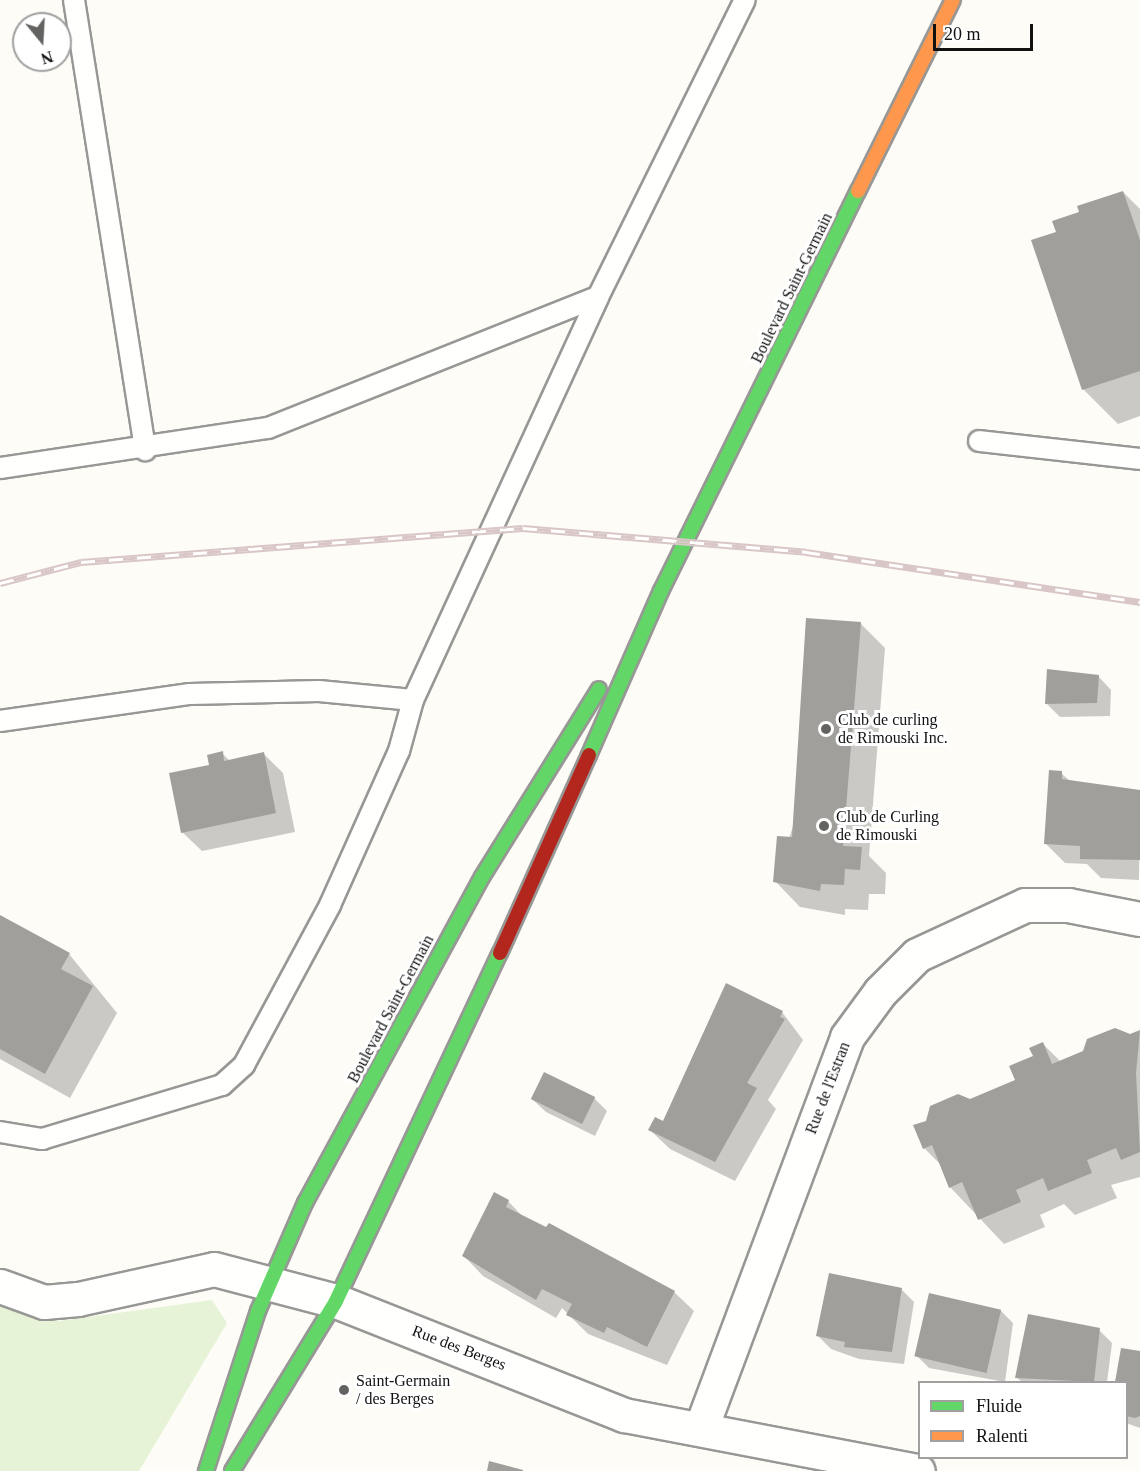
<!DOCTYPE html>
<html>
<head>
<meta charset="utf-8">
<style>
	body { margin:0 }
	#map { position:relative; width:1140px; height:1471px; overflow:hidden; background:#fdfcf7; font-family:"Times New Roman",serif }
	div>[style] { position:absolute }
	.green>* { inset:0; background:#e7f3d7 }
	.shadow>* { inset:0; background:#0003 }
	.building>* { inset:0; background:#a19f9c; transform-origin:0 0 }
	.roads { filter:drop-shadow(2px 0 #979795) drop-shadow(-2px 0 #979795) drop-shadow(0 2px #979795) drop-shadow(0 -2px #979795) }
	.lane>* { height:20px; margin:-10px; padding:0 10px; transform-origin:10px; border-radius:10px; background:#fffffe }
	.street>* { height:33px; margin:-16.5px; padding:0 16.5px; transform-origin:16.5px; border-radius:16.5px; background:#fffffe }
	.fast>* { height:14px; margin:-7px; padding:0 7px; transform-origin:7px; border-radius:7px; background:#63d668 }
	.slow>* { height:14px; margin:-7px; padding:0 7px; transform-origin:7px; border-radius:7px; background:#ff974d }
	.jam>* { height:14px; margin:-7px; padding:0 7px; transform-origin:7px; border-radius:7px; background:#b3261e }
	.rail>* { height:7px; margin-top:-3.5px; transform-origin:0; background:repeating-linear-gradient(90deg,#fff 0 14px,#d9c6c7 0 28px); box-sizing:border-box; border-block:2px solid #d9c6c7 }
	.dots>* { width:16px; height:16px; translate:-50% -50%; box-sizing:border-box; border:3px solid #fff; border-radius:50% }
	span { translate:-50% -50%; white-space:nowrap; text-align:center; line-height:1.15; -webkit-text-stroke:6px #fff; paint-order:stroke }
	.street-label { font-size:16px; color:#111 }
	.poi-label { font-size:16px; color:#111 }
	.left { translate:0 -50%; text-align:left }
	.legend { position:absolute; left:918px; top:1381px; width:210px; height:78px; box-sizing:border-box; background:#fff; border:2px solid #a0a0a0; margin:0; padding:8px 10px; list-style:none; font-size:18px; color:#111 }
	.legend li { display:flex; align-items:center; gap:12px; height:30px }
	.legend b { width:30px; border:2px solid #a0a0a0 }
	.north { position:absolute; left:12px; top:12px; width:60px; height:60px; box-sizing:border-box; background:#fff; border:2px solid #a0a0a0; border-radius:50%; rotate:162deg; font-size:16px; font-weight:700; line-height:24px; text-align:center; color:#111 }
	.north::after { content:''; display:block; margin:auto; width:21px; height:27px; background:#646362; clip-path:polygon(50% 0,100% 100%,50% 72%,0 100%) }
	.scale { position:absolute; left:933px; top:24px; width:100px; height:27px; box-sizing:border-box; border:3px solid #111; border-top:0; padding-left:8px; font-size:18px; line-height:21px; white-space:nowrap; color:#111; -webkit-text-stroke:4px #fff; paint-order:stroke }
</style>
</head>
<body>
<div id="map">
	<div class="green">
		<div style="clip-path:polygon(212px 1300px,227px 1323px,139px 1471px,0 1471px,0 1303px,59px 1321px)"></div>
	</div>
	<div class="shadow">
		<div style="clip-path:polygon(1123px 192px,1140px 209px,1140px 416px,1118px 424px,1083px 389px,1057px 233px)"></div>
		<div style="clip-path:polygon(860px 623px,885px 648px,869px 856px,886px 873px,885px 894px,869px 894px,868px 910px,845px 909px,845px 915px,800px 907px,775px 881px)"></div>
		<div style="clip-path:polygon(1098px 676px,1111px 690px,1110px 716px,1060px 717px,1047px 704px)"></div>
		<div style="clip-path:polygon(222px 753px,230px 761px,264px 754px,283px 773px,295px 832px,202px 851px,182px 832px)"></div>
		<div style="clip-path:polygon(1061px 773px,1070px 781px,1140px 792px,1139px 880px,1101px 878px,1087px 864px,1065px 863px,1046px 844px)"></div>
		<div style="clip-path:polygon(0 917px,69px 954px,117px 1013px,70px 1098px,0 1059px)"></div>
		<div style="clip-path:polygon(782px 1012px,803px 1040px,768px 1100px,776px 1109px,735px 1181px,670px 1149px,650px 1130px,664px 1123px)"></div>
		<div style="clip-path:polygon(1140px 1032px,1140px 1177px,1111px 1185px,1117px 1198px,1075px 1215px,1064px 1204px,1040px 1215px,1045px 1227px,1004px 1244px,950px 1187px,941px 1165px,924px 1148px,970px 1101px,1017px 1080px,1043px 1044px,1061px 1062px)"></div>
		<div style="clip-path:polygon(594px 1098px,607px 1111px,595px 1136px,546px 1112px,532px 1099px)"></div>
		<div style="clip-path:polygon(508px 1201px,525px 1219px,674px 1292px,694px 1311px,667px 1365px,588px 1334px,562px 1308px,556px 1318px,483px 1276px,464px 1256px)"></div>
		<div style="clip-path:polygon(901px 1289px,914px 1302px,904px 1364px,859px 1359px,831px 1349px,818px 1336px)"></div>
		<div style="clip-path:polygon(1000px 1310px,1013px 1323px,1005px 1382px,929px 1368px,916px 1355px)"></div>
		<div style="clip-path:polygon(1099px 1330px,1112px 1343px,1107px 1382px,1022px 1382px,1016px 1377px)"></div>
		<div style="clip-path:polygon(1122px 1350px,1140px 1353px,1140px 1428px,1126px 1423px,1126px 1382px,1116px 1382px)"></div>
	</div>
	<div class="building">
		<div style="clip-path:polygon(1123px 191px,1140px 240px,1140px 371px,1082px 390px,1031px 240px,1056px 232px,1052px 221px,1079px 212px,1077px 206px)"></div>
		<div style="clip-path:polygon(806px 618px,861px 622px,843px 846px,862px 847px,860px 870px,845px 869px,844px 885px,821px 884px,820px 891px,773px 882px,777px 836px,792px 837px)"></div>
		<div style="clip-path:polygon(1047px 669px,1099px 675px,1097px 703px,1045px 704px)"></div>
		<div style="clip-path:polygon(223px 751px,224px 761px,264px 752px,276px 813px,181px 833px,169px 773px,209px 765px,207px 755px)"></div>
		<div style="clip-path:polygon(1049px 770px,1062px 771px,1062px 779px,1140px 790px,1140px 860px,1080px 859px,1080px 846px,1044px 844px)"></div>
		<div style="clip-path:polygon(0 915px,70px 953px,61px 969px,93px 986px,45px 1074px,0 1049px)"></div>
		<div style="clip-path:polygon(726px 983px,783px 1011px,780px 1017px,785px 1019px,747px 1083px,757px 1088px,715px 1162px,648px 1130px,655px 1117px,663px 1121px)"></div>
		<div style="clip-path:polygon(1115px 1028px,1130px 1034px,1140px 1030px,1136px 1073px,1140px 1152px,1121px 1160px,1116px 1148px,1087px 1160px,1092px 1173px,1048px 1191px,1043px 1178px,1016px 1190px,1021px 1202px,978px 1220px,962px 1182px,949px 1188px,932px 1145px,923px 1149px,913px 1125px,926px 1121px,930px 1106px,958px 1094px,970px 1099px,1015px 1080px,1009px 1066px,1033px 1056px,1029px 1048px,1043px 1042px,1052px 1064px,1083px 1051px,1087px 1039px)"></div>
		<div style="left:544px;top:1072px;width:57px;height:30px;rotate:26deg"></div>
		<div style="clip-path:polygon(494px 1192px,509px 1200px,506px 1207px,546px 1227px,549px 1223px,675px 1291px,647px 1347px,607px 1327px,604px 1333px,566px 1315px,572px 1304px,542px 1289px,536px 1300px,462px 1256px)"></div>
		<div style="clip-path:polygon(829px 1273px,902px 1288px,892px 1352px,844px 1347px,845px 1342px,816px 1336px)"></div>
		<div style="left:929px;top:1293px;width:74px;height:65px;rotate:13deg"></div>
		<div style="clip-path:polygon(1028px 1314px,1100px 1328px,1094px 1382px,1015px 1378px)"></div>
		<div style="clip-path:polygon(1121px 1348px,1140px 1351px,1140px 1416px,1135px 1418px,1126px 1416px,1126px 1382px,1115px 1382px)"></div>
		<div style="clip-path:polygon(489px 1461px,523px 1470px,523px 1471px,487px 1471px)"></div>
	</div>
	<div class="roads">
		<div class="lane">
			<div style="left:74px;top:0;width:456px;rotate:81deg"></div>
			<div style="left:979px;top:441px;width:162px;rotate:6.4deg"></div>
			<div style="left:0;top:468px;width:271px;rotate:-8.5deg"></div>
			<div style="left:268px;top:428px;width:355px;rotate:-21.7deg"></div>
			<div style="left:0;top:721px;width:192px;rotate:-8.1deg"></div>
			<div style="left:190px;top:694px;width:129px;rotate:-1.3deg"></div>
			<div style="left:319px;top:691px;width:94px;rotate:5.5deg"></div>
			<div style="left:0;top:1132px;width:43px;rotate:9.5deg"></div>
			<div style="left:42px;top:1139px;width:188px;rotate:-16.7deg"></div>
			<div style="left:222px;top:1085px;width:30px;rotate:-42deg"></div>
			<div style="left:244px;top:1065px;width:182px;rotate:-61.7deg"></div>
			<div style="left:330px;top:905px;width:169px;rotate:-65.9deg"></div>
			<div style="left:399px;top:751px;width:53px;rotate:-74.6deg"></div>
			<div style="left:413px;top:700px;width:443px;rotate:-65.3deg"></div>
			<div style="left:598px;top:297px;width:331px;rotate:-63.7deg"></div>
		</div>
		<div class="street">
			<div style="left:0;top:1286px;width:47px;rotate:20deg"></div>
			<div style="left:44px;top:1302px;width:34px;rotate:-5deg"></div>
			<div style="left:78px;top:1299px;width:139px;rotate:-12.4deg"></div>
			<div style="left:214px;top:1269px;width:126px;rotate:14.7deg"></div>
			<div style="left:336px;top:1301px;width:310px;rotate:21.6deg"></div>
			<div style="left:624px;top:1415px;width:299px;rotate:10.8deg"></div>
			<div style="left:701px;top:1428px;width:417px;rotate:-69.5deg"></div>
			<div style="left:847px;top:1037px;width:56px;rotate:-53.7deg"></div>
			<div style="left:880px;top:992px;width:52px;rotate:-45deg"></div>
			<div style="left:917px;top:955px;width:119px;rotate:-24.8deg"></div>
			<div style="left:1025px;top:905px;width:43px"></div>
			<div style="left:1068px;top:905px;width:73px;rotate:11deg"></div>
		</div>
		<div class="fast">
			<div style="left:589px;top:755px;width:179px;rotate:-66.3deg"></div>
			<div style="left:661px;top:591px;width:446px;rotate:-63.8deg"></div>
			<div style="left:206px;top:1471px;width:168px;rotate:-72deg"></div>
			<div style="left:258px;top:1311px;width:118px;rotate:-66.5deg"></div>
			<div style="left:305px;top:1203px;width:371px;rotate:-61.5deg"></div>
			<div style="left:482px;top:877px;width:221px;rotate:-58.1deg"></div>
			<div style="left:232px;top:1471px;width:199px;rotate:-58.5deg"></div>
			<div style="left:336px;top:1301px;width:385px;rotate:-64.8deg"></div>
		</div>
		<div class="slow">
			<div style="left:858px;top:191px;width:213px;rotate:-63.6deg"></div>
		</div>
		<div class="jam">
			<div style="left:500px;top:953px;width:217px;rotate:-65.8deg"></div>
		</div>
	</div>
	<div class="rail">
		<div style="left:0;top:583px;width:84px;rotate:-14.5deg"></div>
		<div style="left:81px;top:562px;width:443px;rotate:-4.4deg"></div>
		<div style="left:523px;top:528px;width:284px;rotate:4.8deg"></div>
		<div style="left:806px;top:552px;width:338px;rotate:8.5deg"></div>
	</div>
	<div class="dots">
		<div style="left:826px;top:729px;background:#646362"></div>
		<div style="left:824px;top:826px;background:#646362"></div>
		<div style="left:344px;top:1390px;background:#646362"></div>
	</div>
	<div class="street-label">
		<span style="left:792px;top:288px;rotate:-64deg">Boulevard Saint-Germain</span>
		<span style="left:391px;top:1009px;rotate:-62deg">Boulevard Saint-Germain</span>
		<span style="left:828px;top:1088px;rotate:-69deg">Rue de l'Estran</span>
		<span style="left:459px;top:1348px;rotate:21deg">Rue des Berges</span>
	</div>
	<div class="poi-label">
		<span class="left" style="left:838px;top:729px">Club de curling<br>de Rimouski Inc.</span>
		<span class="left" style="left:836px;top:826px">Club de Curling<br>de Rimouski</span>
		<span class="left" style="left:356px;top:1390px">Saint-Germain<br>/ des Berges</span>
	</div>
	<ul class="legend">
	<li><b style="height:8px;background:#63d668"></b>Fluide</li>
	<li><b style="height:8px;background:#ff974d"></b>Ralenti</li>
	</ul>
	<div class="north">N</div>
	<div class="scale">20 m</div>
</div>
</body>
</html>
